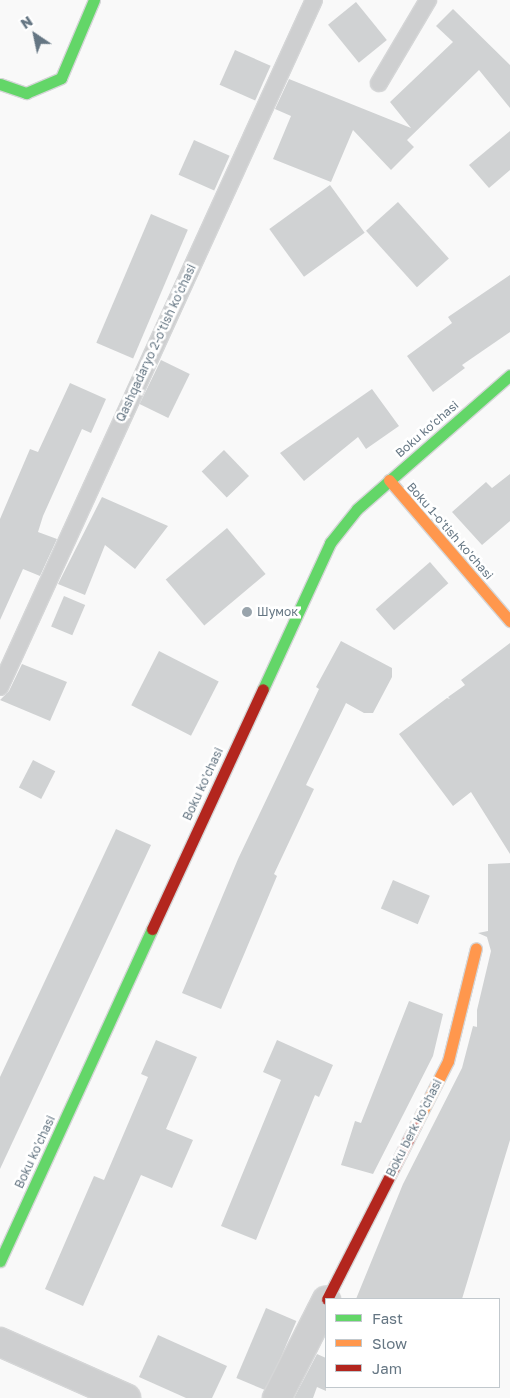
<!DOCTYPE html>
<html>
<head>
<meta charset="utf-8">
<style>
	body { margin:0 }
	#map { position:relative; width:510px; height:1398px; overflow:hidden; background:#f9f9f9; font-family:"Golos Text",sans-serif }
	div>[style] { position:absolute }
	.building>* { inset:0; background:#d0d2d3; transform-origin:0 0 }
	.roads { filter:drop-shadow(1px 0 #d5d6d7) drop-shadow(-1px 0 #d5d6d7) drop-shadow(0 1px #d5d6d7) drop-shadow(0 -1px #d5d6d7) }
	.lane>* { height:16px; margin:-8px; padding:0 8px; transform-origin:8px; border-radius:8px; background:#cecfd0 }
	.street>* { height:28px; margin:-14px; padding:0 14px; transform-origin:14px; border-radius:14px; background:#cecfd0 }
	.fast>* { height:11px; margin:-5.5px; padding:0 5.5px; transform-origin:5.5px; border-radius:5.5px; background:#63d668 }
	.slow>* { height:11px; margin:-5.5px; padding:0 5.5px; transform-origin:5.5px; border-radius:5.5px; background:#ff974d }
	.jam>* { height:11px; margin:-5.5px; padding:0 5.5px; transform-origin:5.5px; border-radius:5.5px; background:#b3261e }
	.dots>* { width:14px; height:14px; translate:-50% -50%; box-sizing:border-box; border:2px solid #fff; border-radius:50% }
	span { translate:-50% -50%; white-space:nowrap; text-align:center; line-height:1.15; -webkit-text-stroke:5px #fff; paint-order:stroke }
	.street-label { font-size:12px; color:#657683 }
	.poi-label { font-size:12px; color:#657683 }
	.left { translate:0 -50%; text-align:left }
	.legend { position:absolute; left:325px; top:1298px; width:175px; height:90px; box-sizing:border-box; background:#fff; border:1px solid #c1c8cd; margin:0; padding:6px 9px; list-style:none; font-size:15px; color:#657683 }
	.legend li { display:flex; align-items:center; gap:10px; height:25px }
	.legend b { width:25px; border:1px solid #c1c8cd }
	.north { position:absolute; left:10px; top:10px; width:50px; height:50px; -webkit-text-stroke:4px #fff; paint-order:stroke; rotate:326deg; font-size:14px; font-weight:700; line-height:20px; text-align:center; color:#657683 }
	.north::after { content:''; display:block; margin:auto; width:18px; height:22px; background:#657683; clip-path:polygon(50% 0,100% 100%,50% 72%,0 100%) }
</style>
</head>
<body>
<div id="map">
	<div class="building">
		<div style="left:356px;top:2px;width:49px;height:36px;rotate:51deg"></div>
		<div style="clip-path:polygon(453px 9px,510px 65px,510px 108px,479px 70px,407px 140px,414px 147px,391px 170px,353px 130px,331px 182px,273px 159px,291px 116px,275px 109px,289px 79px,411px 128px,390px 102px,453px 42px,436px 26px)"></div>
		<div style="left:235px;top:50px;width:39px;height:38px;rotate:24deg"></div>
		<div style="clip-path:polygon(510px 131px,510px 170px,489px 188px,469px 165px)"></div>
		<div style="left:194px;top:140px;width:39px;height:38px;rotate:24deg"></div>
		<div style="left:330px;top:185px;width:59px;height:75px;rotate:54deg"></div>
		<div style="left:398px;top:202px;width:76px;height:43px;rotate:48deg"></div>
		<div style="left:151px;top:214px;width:40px;height:140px;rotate:23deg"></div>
		<div style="clip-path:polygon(510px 275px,510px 332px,462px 365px,465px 368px,433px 392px,407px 356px,452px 323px,448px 317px)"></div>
		<div style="left:161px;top:360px;width:32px;height:49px;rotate:26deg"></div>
		<div style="clip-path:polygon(70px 383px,106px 399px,91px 433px,82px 429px,43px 516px,38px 532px,57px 539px,40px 576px,23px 569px,0 620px,0 519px,30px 449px,38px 452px)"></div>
		<div style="clip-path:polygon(372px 389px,399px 426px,366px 449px,358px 437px,304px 481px,280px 453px)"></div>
		<div style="left:224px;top:450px;width:36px;height:31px;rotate:46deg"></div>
		<div style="clip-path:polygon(510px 474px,510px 521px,482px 545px,452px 512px,486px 482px,492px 488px)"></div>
		<div style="clip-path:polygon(102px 497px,168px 526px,135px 569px,105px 545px,85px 595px,58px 584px)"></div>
		<div style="left:227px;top:528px;width:60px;height:80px;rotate:50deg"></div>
		<div style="left:430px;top:562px;width:28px;height:72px;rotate:49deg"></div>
		<div style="left:64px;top:596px;width:23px;height:33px;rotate:23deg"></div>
		<div style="clip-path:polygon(341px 641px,392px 668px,392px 677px,373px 713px,364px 713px,346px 703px,306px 785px,314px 789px,274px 874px,277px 876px,221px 1009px,182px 993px,238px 859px,319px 689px,316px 687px)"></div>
		<div style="clip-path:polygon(510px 643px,510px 854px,471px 792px,453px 806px,399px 734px,447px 698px,450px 699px,448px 697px,465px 685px,461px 680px)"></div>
		<div style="left:159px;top:651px;width:67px;height:61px;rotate:27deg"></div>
		<div style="clip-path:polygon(22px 664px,67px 682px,50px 721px,0 700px,9px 691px)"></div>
		<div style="left:33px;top:760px;width:25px;height:31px;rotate:27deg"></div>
		<div style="clip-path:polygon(116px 829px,151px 845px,0 1169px,0 1077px)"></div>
		<div style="clip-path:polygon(510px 863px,510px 1140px,462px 1299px,356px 1299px,403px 1184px,462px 1068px,473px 1026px,477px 1027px,477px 1010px,491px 951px,487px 937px,478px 933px,488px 931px,488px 864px)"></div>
		<div style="left:393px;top:880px;width:40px;height:31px;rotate:23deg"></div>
		<div style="clip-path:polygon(409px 1001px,443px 1014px,433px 1056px,373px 1174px,341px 1165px,355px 1121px,361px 1123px)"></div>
		<div style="clip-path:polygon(156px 1040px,197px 1057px,166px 1129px,193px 1140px,172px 1188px,141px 1175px,83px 1306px,45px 1289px,94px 1176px,104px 1180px,148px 1077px,141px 1074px)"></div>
		<div style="clip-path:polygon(277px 1040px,333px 1065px,319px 1097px,315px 1095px,256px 1240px,221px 1226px,281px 1080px,263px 1072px)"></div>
		<div style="left:266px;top:1308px;width:33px;height:76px;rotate:23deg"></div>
		<div style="clip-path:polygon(158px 1335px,227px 1366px,212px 1398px,186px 1398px,139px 1377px)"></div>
		<div style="clip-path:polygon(317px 1354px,326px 1358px,326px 1391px,317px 1387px,313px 1398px,294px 1398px)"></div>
	</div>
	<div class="roads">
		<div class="lane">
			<div style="left:379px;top:83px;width:96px;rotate:-59.4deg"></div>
			<div style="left:0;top:687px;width:755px;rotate:-65.44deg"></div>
		</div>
		<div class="street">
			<div style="left:0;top:1342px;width:138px;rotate:24deg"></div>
			<div style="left:277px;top:1398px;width:109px;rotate:-63.2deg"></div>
		</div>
		<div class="fast">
			<div style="left:0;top:84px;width:28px;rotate:19deg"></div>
			<div style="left:26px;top:93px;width:38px;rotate:-23deg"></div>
			<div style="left:61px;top:78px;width:85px;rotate:-67.1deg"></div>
			<div style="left:263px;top:689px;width:161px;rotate:-65.3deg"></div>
			<div style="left:330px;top:543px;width:43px;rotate:-51.5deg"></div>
			<div style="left:357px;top:509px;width:203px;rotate:-41.2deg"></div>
			<div style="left:0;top:1261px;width:365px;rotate:-65.4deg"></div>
		</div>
		<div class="slow">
			<div style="left:389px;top:480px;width:186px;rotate:49.4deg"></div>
			<div style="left:415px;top:1126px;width:73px;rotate:-63.1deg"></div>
			<div style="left:448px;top:1061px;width:116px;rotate:-76.1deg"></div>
		</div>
		<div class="jam">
			<div style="left:152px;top:929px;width:264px;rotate:-65.2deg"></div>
			<div style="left:327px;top:1299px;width:194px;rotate:-63deg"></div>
		</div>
	</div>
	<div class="dots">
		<div style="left:247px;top:612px;background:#99a4ac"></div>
	</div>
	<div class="street-label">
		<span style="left:156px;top:343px;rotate:-65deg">Qashqadaryo 2-o'tish ko'chasi</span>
		<span style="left:427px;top:429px;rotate:-41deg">Boku ko'chasi</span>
		<span style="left:450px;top:531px;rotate:49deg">Boku 1-o'tish ko'chasi</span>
		<span style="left:203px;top:784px;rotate:-65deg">Boku ko'chasi</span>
		<span style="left:414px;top:1128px;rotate:-63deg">Boku berk ko'chasi</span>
		<span style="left:35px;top:1152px;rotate:-65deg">Boku ko'chasi</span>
	</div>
	<div class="poi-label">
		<span class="left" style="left:257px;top:612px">Шумок</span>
	</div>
	<ul class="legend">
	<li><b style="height:6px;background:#63d668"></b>Fast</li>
	<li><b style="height:6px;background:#ff974d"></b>Slow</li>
	<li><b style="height:6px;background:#b3261e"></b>Jam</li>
	</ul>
	<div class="north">N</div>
</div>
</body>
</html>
